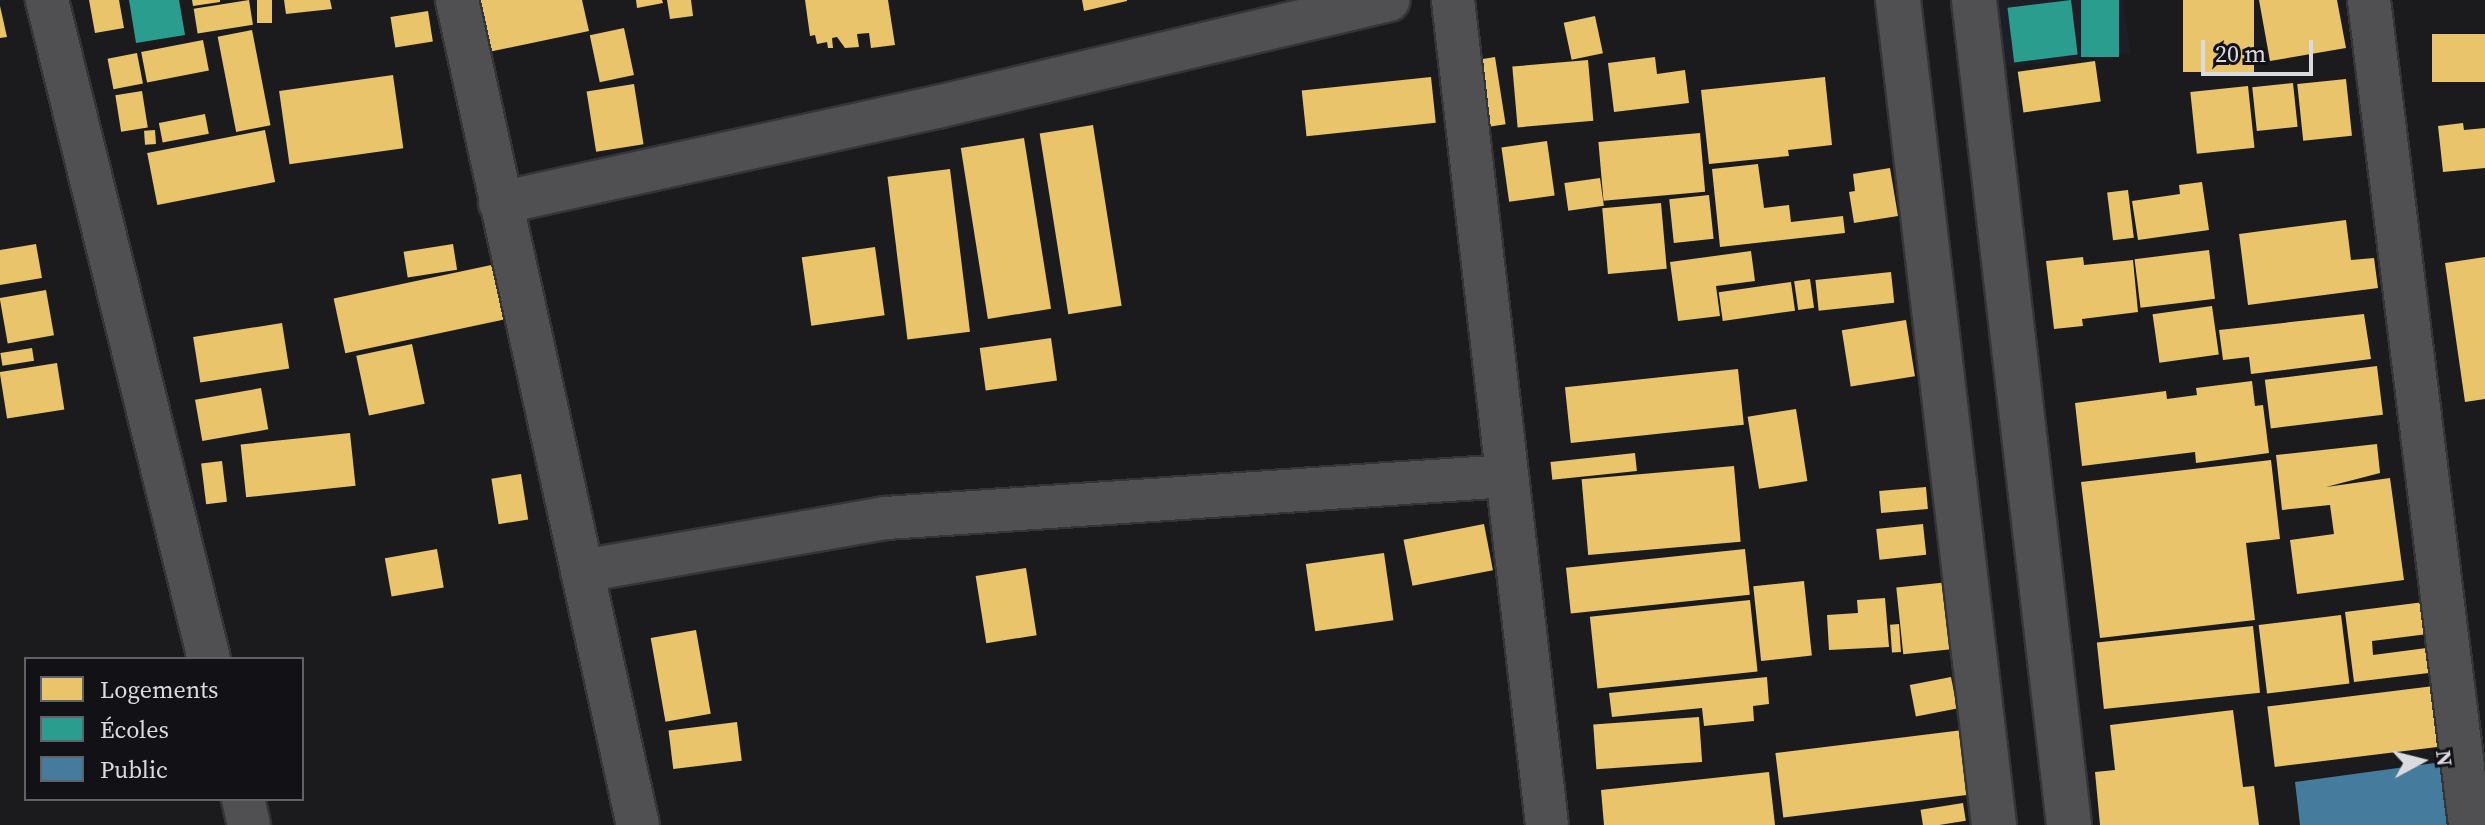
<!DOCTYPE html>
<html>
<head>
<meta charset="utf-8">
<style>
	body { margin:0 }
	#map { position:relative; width:2485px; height:825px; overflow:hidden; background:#1b1b1e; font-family:"Source Serif 4",serif }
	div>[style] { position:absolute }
	.built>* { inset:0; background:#1e1e28 }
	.homes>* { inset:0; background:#e9c46a; transform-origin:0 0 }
	.schools>* { inset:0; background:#2a9d8f; transform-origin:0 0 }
	.public>* { inset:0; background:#457b9d }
	.roads { filter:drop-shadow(2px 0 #343537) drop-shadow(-2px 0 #343537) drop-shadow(0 2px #343537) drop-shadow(0 -2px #343537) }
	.street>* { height:42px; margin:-21px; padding:0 21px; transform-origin:21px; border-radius:21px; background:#505052 }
	.secondary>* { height:44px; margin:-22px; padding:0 22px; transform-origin:22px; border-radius:22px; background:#505052 }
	span { translate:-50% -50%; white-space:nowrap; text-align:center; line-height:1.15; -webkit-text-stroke:8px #111116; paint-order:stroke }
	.legend { position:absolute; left:24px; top:657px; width:280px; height:144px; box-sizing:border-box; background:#111116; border:2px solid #616266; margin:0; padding:10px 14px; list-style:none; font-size:24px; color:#dadbde }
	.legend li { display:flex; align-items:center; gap:16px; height:40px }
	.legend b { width:40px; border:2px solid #616266 }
	.north { position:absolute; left:2381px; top:721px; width:80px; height:80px; -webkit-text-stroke:6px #111116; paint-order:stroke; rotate:83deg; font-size:22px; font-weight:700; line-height:32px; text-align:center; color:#dadbde }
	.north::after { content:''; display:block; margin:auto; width:28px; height:36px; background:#dadbde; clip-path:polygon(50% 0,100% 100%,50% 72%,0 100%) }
	.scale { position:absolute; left:2201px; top:40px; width:112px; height:36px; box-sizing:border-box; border:4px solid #dadbde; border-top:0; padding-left:10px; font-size:24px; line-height:28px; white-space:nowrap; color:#dadbde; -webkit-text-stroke:6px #111116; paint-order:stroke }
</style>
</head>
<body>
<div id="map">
	<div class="built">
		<div style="clip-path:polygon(1998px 0,2123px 0,2131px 54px,2006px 67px)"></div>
	</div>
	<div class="homes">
		<div style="clip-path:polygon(89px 0,119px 0,124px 28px,95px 33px)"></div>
		<div style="clip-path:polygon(192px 0,220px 0,220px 2px,193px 6px)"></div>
		<div style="left:249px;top:0;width:25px;height:56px;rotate:81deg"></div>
		<div style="left:257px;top:0;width:15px;height:23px"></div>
		<div style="clip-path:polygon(284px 0,330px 0,332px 9px,286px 14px)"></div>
		<div style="clip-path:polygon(467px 0,582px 0,589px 31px,479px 54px)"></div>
		<div style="clip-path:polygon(636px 0,662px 0,663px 3px,637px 8px)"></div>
		<div style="clip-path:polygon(667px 0,691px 0,693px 16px,670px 19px)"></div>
		<div style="clip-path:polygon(805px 0,888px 0,895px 45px,871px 48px,869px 33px,857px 34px,859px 47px,845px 48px,837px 37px,832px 38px,833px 48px,828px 48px,827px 42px,817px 44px,815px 35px,810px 36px)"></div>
		<div style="clip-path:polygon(1082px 0,1127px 0,1127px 1px,1084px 11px)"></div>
		<div style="left:2183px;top:0;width:71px;height:72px"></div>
		<div style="clip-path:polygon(2259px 0,2337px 0,2346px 48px,2270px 61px)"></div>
		<div style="clip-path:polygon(0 6px,7px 37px,0 38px)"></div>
		<div style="left:428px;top:11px;width:31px;height:38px;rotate:81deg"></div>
		<div style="left:1595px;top:16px;width:38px;height:32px;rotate:78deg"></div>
		<div style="left:624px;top:28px;width:48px;height:35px;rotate:78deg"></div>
		<div style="left:252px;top:30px;width:97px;height:35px;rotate:79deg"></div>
		<div style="left:2485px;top:34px;width:48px;height:53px;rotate:90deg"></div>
		<div style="left:203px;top:40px;width:31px;height:63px;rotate:79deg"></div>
		<div style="left:137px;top:53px;width:31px;height:30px;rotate:79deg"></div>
		<div style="left:1495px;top:57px;width:68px;height:17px;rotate:81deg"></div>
		<div style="clip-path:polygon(1655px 57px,1657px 74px,1685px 70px,1689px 103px,1614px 112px,1608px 63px)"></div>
		<div style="left:1588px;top:60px;width:61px;height:76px;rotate:85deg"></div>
		<div style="left:2095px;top:61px;width:41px;height:78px;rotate:82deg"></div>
		<div style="left:393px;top:75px;width:74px;height:115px;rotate:82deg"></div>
		<div style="left:1431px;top:77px;width:46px;height:130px;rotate:84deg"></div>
		<div style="clip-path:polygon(1825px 77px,1832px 145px,1788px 150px,1789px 156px,1709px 164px,1701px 90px)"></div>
		<div style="left:2346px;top:79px;width:57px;height:49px;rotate:84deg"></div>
		<div style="left:2293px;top:83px;width:44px;height:41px;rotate:84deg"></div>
		<div style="left:634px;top:84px;width:61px;height:48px;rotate:81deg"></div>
		<div style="left:2248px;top:86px;width:62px;height:58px;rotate:84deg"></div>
		<div style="left:142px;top:91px;width:37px;height:27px;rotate:81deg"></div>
		<div style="left:205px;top:114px;width:20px;height:47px;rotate:79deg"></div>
		<div style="clip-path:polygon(2463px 123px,2464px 130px,2485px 128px,2485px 168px,2443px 172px,2438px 126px)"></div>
		<div style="left:1093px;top:125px;width:183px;height:54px;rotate:81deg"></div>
		<div style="left:155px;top:130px;width:14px;height:11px;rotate:86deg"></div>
		<div style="left:265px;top:130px;width:53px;height:120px;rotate:79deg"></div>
		<div style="left:1700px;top:133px;width:59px;height:102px;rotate:85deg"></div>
		<div style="left:1024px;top:138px;width:173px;height:64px;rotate:81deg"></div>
		<div style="left:1547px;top:141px;width:55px;height:46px;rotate:82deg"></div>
		<div style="clip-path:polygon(1758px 164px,1764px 208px,1789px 205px,1791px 222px,1843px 216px,1845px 233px,1720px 247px,1712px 169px)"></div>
		<div style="clip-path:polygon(1890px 168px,1898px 216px,1854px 223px,1849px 192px,1855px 191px,1853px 174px)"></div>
		<div style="left:950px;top:169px;width:164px;height:63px;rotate:83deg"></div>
		<div style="left:1600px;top:178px;width:28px;height:36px;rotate:82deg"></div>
		<div style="clip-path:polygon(2202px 182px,2209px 230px,2138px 240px,2132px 201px,2180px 194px,2179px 185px)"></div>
		<div style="left:2128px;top:190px;width:48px;height:21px;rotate:83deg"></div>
		<div style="left:1709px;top:195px;width:44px;height:40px;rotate:84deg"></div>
		<div style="left:1661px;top:203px;width:66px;height:59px;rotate:85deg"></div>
		<div style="clip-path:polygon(2346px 220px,2351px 260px,2374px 258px,2378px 288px,2248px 305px,2239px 234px)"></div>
		<div style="clip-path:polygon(36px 244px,42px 278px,0 285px,0 250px)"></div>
		<div style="left:453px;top:244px;width:26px;height:50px;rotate:81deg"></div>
		<div style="left:875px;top:247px;width:69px;height:74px;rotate:82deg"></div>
		<div style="left:2209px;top:250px;width:49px;height:75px;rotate:83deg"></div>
		<div style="clip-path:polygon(1751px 251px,1755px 281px,1716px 286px,1720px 316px,1678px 321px,1670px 262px)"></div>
		<div style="clip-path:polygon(2083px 257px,2084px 265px,2133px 260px,2138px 312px,2082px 319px,2083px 326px,2054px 329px,2046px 261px)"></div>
		<div style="clip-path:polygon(2485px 257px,2485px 399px,2465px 402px,2445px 263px)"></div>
		<div style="left:496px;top:264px;width:56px;height:166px;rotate:78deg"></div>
		<div style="left:1891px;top:272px;width:31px;height:76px;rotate:84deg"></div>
		<div style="left:1810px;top:279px;width:29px;height:16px;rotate:82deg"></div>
		<div style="left:1791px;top:282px;width:29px;height:73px;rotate:82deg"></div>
		<div style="left:46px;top:290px;width:46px;height:47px;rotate:80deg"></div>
		<div style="left:2212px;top:306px;width:49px;height:60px;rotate:82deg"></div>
		<div style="clip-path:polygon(2364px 314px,2371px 359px,2251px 374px,2249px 357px,2223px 360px,2219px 330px)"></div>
		<div style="left:1906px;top:320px;width:57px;height:65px;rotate:81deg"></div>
		<div style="left:282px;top:323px;width:46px;height:90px;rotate:81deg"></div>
		<div style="left:1051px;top:338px;width:43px;height:72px;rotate:82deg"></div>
		<div style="left:412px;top:344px;width:61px;height:57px;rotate:78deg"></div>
		<div style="left:32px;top:348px;width:13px;height:32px;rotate:81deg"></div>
		<div style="left:57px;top:363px;width:47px;height:58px;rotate:81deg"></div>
		<div style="left:2377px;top:366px;width:49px;height:113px;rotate:83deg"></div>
		<div style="left:1738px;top:369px;width:56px;height:174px;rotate:84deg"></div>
		<div style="clip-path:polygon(2252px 381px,2255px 406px,2263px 405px,2269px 453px,2196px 463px,2195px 452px,2082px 466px,2075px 403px,2166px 391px,2167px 399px,2197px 395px,2196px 388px)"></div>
		<div style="left:261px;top:388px;width:42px;height:67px;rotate:80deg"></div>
		<div style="left:1796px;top:409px;width:73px;height:49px;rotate:81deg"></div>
		<div style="left:350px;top:433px;width:53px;height:110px;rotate:84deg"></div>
		<div style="clip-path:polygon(2377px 444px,2380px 473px,2326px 487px,2390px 478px,2404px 580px,2297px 594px,2290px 540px,2334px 534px,2330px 505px,2282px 510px,2276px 455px)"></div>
		<div style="left:1635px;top:453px;width:18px;height:85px;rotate:84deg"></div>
		<div style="clip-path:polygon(2271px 460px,2280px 539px,2246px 543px,2255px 620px,2100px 638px,2081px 482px)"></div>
		<div style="left:222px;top:461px;width:41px;height:21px;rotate:83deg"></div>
		<div style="left:1734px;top:466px;width:76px;height:153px;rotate:85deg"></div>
		<div style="left:521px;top:474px;width:46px;height:30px;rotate:81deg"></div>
		<div style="left:1926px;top:487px;width:22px;height:47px;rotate:85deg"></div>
		<div style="left:1484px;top:524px;width:47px;height:82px;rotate:79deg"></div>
		<div style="left:1923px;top:524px;width:31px;height:47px;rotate:84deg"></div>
		<div style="left:437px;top:549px;width:39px;height:53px;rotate:80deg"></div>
		<div style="left:1745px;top:549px;width:46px;height:180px;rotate:84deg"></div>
		<div style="left:1384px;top:553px;width:68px;height:79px;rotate:82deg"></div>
		<div style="left:1026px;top:568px;width:68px;height:51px;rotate:81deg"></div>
		<div style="left:1804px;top:581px;width:75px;height:51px;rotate:84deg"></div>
		<div style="left:1949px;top:582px;width:67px;height:53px;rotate:84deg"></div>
		<div style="clip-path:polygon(1885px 598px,1889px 647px,1829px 650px,1827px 615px,1858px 613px,1857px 600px)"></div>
		<div style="left:1750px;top:600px;width:72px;height:161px;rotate:84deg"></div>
		<div style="clip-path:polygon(2424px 602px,2428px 634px,2372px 641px,2373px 655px,2434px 647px,2437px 672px,2354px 682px,2345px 612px)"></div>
		<div style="left:2341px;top:615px;width:69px;height:83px;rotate:83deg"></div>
		<div style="left:1899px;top:624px;width:28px;height:9px;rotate:86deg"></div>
		<div style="left:2253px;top:626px;width:67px;height:157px;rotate:84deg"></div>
		<div style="left:696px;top:630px;width:85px;height:46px;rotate:80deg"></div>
		<div style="clip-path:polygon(1767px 677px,1769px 704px,1753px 706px,1754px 721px,1704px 726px,1702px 708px,1612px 717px,1609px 693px)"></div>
		<div style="left:1951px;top:677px;width:32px;height:42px;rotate:79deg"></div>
		<div style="left:2442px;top:685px;width:61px;height:176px;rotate:83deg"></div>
		<div style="clip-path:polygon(2233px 710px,2243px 787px,2254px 786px,2259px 825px,2100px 825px,2095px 772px,2115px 770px,2110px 725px)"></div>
		<div style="left:1699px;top:717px;width:45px;height:106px;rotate:86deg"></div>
		<div style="left:737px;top:722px;width:39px;height:69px;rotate:83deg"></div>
		<div style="left:1963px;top:730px;width:65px;height:189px;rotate:83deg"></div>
		<div style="clip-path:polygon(1769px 772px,1775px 825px,1604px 825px,1601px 790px)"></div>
		<div style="left:1963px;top:803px;width:18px;height:43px;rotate:81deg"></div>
	</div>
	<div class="schools">
		<div style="clip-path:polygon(129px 0,179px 0,185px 35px,136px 43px)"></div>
		<div style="left:2071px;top:0;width:55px;height:64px;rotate:83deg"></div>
		<div style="left:2081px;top:0;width:38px;height:57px"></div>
	</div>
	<div class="public">
		<div style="clip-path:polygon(2442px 762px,2449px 825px,2300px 825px,2295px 782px)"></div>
	</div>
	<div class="roads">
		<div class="street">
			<div style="left:47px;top:0;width:679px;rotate:76.19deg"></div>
			<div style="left:457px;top:0;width:845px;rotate:77.63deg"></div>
			<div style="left:1453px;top:0;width:830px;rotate:83.5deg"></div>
			<div style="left:2369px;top:0;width:831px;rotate:83.02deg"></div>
			<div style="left:500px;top:203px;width:447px;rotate:-12.4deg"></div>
			<div style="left:937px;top:107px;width:464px;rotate:-13.3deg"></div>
			<div style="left:582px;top:571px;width:309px;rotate:-9.9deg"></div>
			<div style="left:886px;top:518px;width:622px;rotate:-3.87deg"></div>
			<div style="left:243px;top:799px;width:27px;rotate:77deg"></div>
		</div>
		<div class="secondary">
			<div style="left:1898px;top:0;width:831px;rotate:83.36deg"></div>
			<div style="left:1974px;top:0;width:830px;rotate:83.43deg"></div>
		</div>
	</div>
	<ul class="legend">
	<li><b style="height:22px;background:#e9c46a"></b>Logements</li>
	<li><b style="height:22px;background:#2a9d8f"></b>Écoles</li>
	<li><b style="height:22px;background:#457b9d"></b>Public</li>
	</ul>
	<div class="north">N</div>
	<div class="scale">20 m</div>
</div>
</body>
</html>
